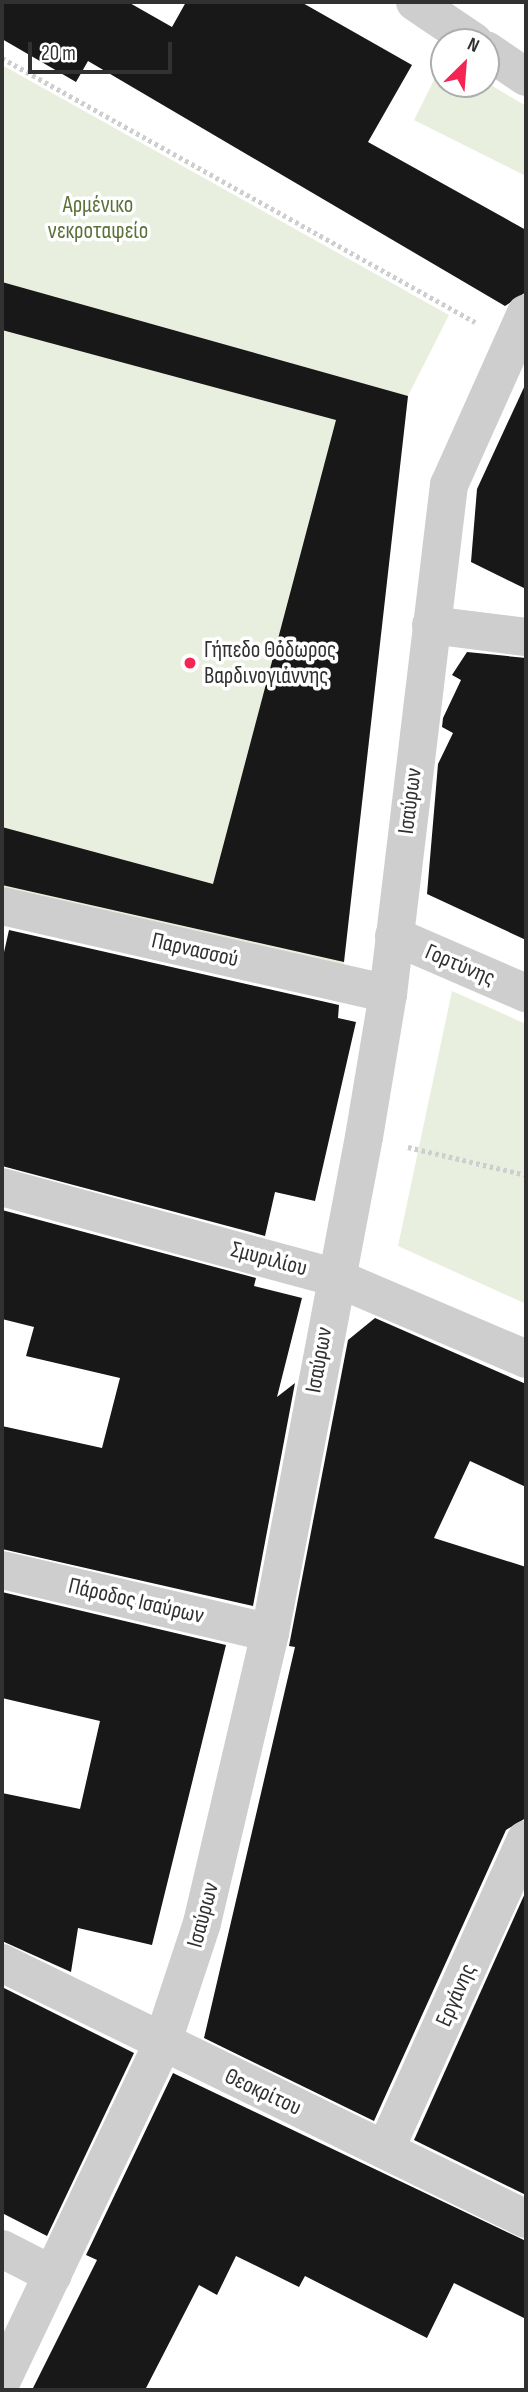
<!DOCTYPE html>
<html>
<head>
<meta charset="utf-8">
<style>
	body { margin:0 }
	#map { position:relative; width:528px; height:2392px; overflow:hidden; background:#fff; font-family:"Sofia Sans Condensed",sans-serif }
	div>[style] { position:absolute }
	.green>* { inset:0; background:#e9efde }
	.building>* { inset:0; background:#181818 }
	.path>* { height:4.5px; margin-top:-2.25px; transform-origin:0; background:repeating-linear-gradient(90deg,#cecece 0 3.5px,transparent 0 7px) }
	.minor>* { height:38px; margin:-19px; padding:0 19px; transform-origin:19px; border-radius:19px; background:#cecece }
	.dots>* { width:19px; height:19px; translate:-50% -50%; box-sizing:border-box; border:4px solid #fff; border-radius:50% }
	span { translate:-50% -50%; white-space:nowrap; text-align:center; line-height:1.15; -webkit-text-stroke:7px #fff; paint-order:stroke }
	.park-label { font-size:23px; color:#5c7139 }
	.poi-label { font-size:23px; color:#313131 }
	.left { translate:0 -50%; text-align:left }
	.street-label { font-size:23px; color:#313131 }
	.frame { position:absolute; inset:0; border:4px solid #313131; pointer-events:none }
	.north { position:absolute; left:430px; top:28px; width:70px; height:70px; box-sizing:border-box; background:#fff; border:2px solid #adadad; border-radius:50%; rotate:25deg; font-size:19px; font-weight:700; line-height:28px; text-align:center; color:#313131 }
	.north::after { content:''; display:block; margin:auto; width:24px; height:32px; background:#f62453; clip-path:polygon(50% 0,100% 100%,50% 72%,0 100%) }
	.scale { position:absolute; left:28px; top:42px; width:144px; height:32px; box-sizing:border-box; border:4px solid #313131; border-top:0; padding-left:9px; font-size:21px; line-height:24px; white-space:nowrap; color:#313131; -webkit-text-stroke:5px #fff; paint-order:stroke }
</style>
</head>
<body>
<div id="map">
	<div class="green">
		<div style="clip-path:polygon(444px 60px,444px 84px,486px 82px,526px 106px,526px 176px,414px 120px)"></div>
		<div style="clip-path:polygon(2px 65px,449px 315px,408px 396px,343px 972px,2px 889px)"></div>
		<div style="clip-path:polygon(452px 991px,526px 1024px,526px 1304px,398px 1246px)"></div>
	</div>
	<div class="building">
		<div style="clip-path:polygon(2px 2px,128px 2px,172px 27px,186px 2px,301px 2px,412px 65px,368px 142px,526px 230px,526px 292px,505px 306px,88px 61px,76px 82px,2px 39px)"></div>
		<div style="clip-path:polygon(2px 282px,408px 396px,344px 962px,2px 885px,2px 827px,213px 884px,336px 420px,2px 330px)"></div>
		<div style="clip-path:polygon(526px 383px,526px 589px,471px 562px,477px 489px)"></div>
		<div style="clip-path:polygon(467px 652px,526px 658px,526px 940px,427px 894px,438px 764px,453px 733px,442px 727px,443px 718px,461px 680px,452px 675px)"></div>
		<div style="clip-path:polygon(9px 930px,339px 1005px,338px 1018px,356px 1022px,315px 1201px,275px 1192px,265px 1236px,2px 1166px,2px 961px)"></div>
		<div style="clip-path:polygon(2px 1210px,256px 1278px,254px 1286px,302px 1298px,277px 1397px,295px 1383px,253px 1606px,2px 1549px,2px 1426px,102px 1448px,120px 1378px,26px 1356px,34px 1327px,2px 1319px)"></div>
		<div style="clip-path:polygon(375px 1318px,526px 1384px,526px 1487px,470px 1461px,434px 1538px,526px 1567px,526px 1818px,506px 1830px,374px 2121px,204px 2038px,295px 1647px,289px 1646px,348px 1340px)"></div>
		<div style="clip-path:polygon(2px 1592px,226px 1645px,152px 1945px,78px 1928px,71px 1972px,2px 1941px,2px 1793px,80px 1809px,100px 1721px,2px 1698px)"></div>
		<div style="clip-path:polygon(526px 1891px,526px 2195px,414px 2140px)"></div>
		<div style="clip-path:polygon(2px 1987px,134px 2053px,47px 2236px,2px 2213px)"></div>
		<div style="clip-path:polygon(173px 2073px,526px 2241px,526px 2319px,454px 2283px,427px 2338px,305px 2276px,299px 2287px,236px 2256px,217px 2295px,199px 2285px,145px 2390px,32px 2390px,97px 2260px,86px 2255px)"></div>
	</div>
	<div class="path">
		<div style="left:2px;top:58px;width:542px;rotate:29.17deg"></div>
		<div style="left:408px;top:1147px;width:121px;rotate:13.3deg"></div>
	</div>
	<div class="minor">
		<div style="left:415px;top:2px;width:71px;rotate:34.1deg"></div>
		<div style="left:486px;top:50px;width:48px;rotate:34deg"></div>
		<div style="left:431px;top:625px;width:96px;rotate:7.2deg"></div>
		<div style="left:2px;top:906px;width:396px;rotate:12.8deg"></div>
		<div style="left:394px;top:936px;width:144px;rotate:23.4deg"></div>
		<div style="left:2px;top:1187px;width:344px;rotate:15.2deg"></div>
		<div style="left:334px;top:1277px;width:209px;rotate:23.1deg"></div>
		<div style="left:2px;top:1570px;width:275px;rotate:13.2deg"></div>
		<div style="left:2px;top:1963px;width:583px;rotate:26.04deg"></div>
		<div style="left:385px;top:2150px;width:341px;rotate:-65.6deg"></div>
		<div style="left:2px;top:2249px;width:57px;rotate:27deg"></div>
		<div style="left:2px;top:2380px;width:372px;rotate:-64.5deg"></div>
		<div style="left:162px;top:2044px;width:127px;rotate:-71.7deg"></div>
		<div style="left:202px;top:1923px;width:298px;rotate:-76.8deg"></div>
		<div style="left:270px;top:1633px;width:505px;rotate:-79.27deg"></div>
		<div style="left:364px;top:1137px;width:145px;rotate:-80.5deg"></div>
		<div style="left:388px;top:994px;width:513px;rotate:-83.17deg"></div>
		<div style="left:449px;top:485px;width:188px;rotate:-65.9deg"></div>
	</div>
	<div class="dots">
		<div style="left:190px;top:663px;background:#f62453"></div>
	</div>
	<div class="park-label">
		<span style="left:98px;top:218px">Αρμένικο<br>νεκροταφείο</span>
	</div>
	<div class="poi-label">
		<span class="left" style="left:204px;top:663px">Γήπεδο Θόδωρος<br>Βαρδινογιάννης</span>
	</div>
	<div class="street-label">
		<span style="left:410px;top:801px;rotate:-83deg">Ισαύρων</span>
		<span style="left:195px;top:950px;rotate:13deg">Παρνασσού</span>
		<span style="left:460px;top:965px;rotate:23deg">Γορτύνης</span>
		<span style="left:269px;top:1259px;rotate:15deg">Σμυριλίου</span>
		<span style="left:319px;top:1360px;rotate:-80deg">Ισαύρων</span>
		<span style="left:136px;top:1601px;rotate:13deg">Πάροδος Ισαύρων</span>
		<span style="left:203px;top:1915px;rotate:-75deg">Ισαύρων</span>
		<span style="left:456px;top:1995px;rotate:-66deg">Εργάνης</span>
		<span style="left:263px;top:2092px;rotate:25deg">Θεοκρίτου</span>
	</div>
	<div class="frame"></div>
	<div class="north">N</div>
	<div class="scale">20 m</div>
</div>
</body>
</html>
